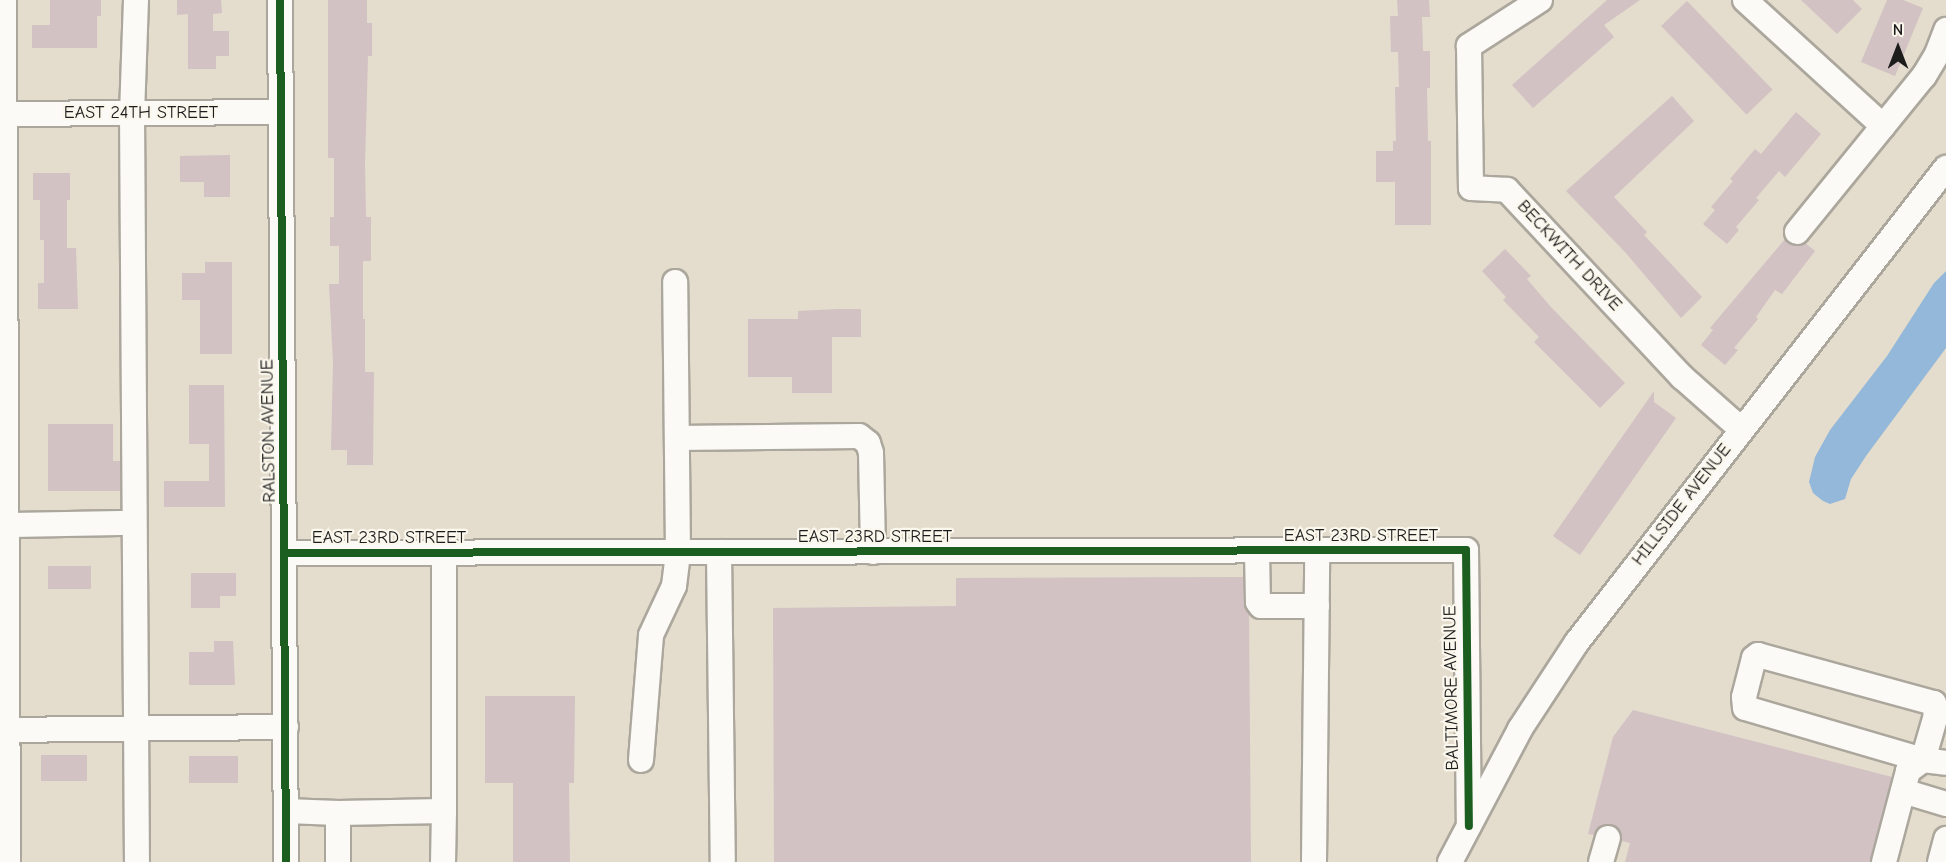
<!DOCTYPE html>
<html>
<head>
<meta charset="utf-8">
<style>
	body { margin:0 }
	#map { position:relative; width:1946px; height:862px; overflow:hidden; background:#e4dccc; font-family:"Comic Neue",sans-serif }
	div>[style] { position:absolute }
	.water>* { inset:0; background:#94b8da }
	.building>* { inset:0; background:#d2c2c4; transform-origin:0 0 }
	.roads { filter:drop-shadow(2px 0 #aca79d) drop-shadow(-2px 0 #aca79d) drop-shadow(0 2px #aca79d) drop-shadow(0 -2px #aca79d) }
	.minor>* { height:24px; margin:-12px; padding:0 12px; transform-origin:12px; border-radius:12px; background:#fbfaf7 }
	.cycleway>* { height:8px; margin:-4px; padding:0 4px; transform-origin:4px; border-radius:4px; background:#1b5e20 }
	span { translate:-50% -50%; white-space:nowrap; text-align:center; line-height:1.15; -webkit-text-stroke:4.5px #fbf7ec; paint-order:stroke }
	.street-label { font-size:18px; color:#1c1c1c }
	.north { position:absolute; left:1868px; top:18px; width:60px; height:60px; -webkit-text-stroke:4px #fbf7ec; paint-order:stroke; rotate:0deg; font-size:16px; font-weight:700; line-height:24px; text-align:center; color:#1c1c1c }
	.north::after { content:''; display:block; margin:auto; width:21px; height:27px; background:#1c1c1c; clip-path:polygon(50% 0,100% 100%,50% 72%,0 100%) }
</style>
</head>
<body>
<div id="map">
	<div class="water">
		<div style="clip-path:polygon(1946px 271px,1946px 348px,1866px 456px,1851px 479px,1845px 499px,1830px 504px,1823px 501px,1813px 493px,1809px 482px,1815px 457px,1830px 430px,1887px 356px,1934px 283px)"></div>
	</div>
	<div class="building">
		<div style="clip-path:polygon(50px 0,101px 0,101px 16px,97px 16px,97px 48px,32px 48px,32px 25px,50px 25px)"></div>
		<div style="clip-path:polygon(177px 0,221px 0,222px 13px,213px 14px,213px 31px,229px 31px,229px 56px,216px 56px,216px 69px,188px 69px,188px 14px,177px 15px)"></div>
		<div style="clip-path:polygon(328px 0,367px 0,367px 23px,372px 23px,372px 56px,368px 56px,365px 165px,366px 217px,371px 217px,371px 261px,363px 261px,363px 319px,365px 319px,365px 372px,374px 372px,373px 465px,347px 465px,347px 450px,331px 450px,333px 363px,329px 284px,339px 284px,339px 246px,330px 246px,330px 217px,334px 217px,334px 158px,328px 158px)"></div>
		<div style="clip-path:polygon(1397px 0,1429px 0,1430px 17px,1422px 17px,1423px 51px,1430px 51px,1430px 88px,1427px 88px,1428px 141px,1431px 141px,1431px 225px,1395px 225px,1395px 182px,1376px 182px,1376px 151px,1393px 151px,1393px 141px,1396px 141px,1395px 87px,1399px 87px,1398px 52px,1391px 52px,1390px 16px,1398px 16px)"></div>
		<div style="clip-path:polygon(1607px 0,1640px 0,1604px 25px,1614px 37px,1533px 108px,1512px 85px)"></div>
		<div style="clip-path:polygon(1801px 0,1853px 0,1862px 9px,1837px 34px)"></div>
		<div style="clip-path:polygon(1887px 0,1903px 0,1923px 8px,1895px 76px,1861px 62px)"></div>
		<div style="left:1687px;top:1px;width:123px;height:36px;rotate:46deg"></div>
		<div style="clip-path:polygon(1672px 96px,1694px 121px,1614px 197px,1647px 232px,1644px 235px,1702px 297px,1681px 318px,1625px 252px,1566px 191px)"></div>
		<div style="clip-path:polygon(1796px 112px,1821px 134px,1785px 177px,1779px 171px,1756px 198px,1759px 200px,1736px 227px,1739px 230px,1727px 244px,1703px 224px,1715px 210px,1711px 207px,1733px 181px,1730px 179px,1755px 149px,1761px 154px)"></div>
		<div style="clip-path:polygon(230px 155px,230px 197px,204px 197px,204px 182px,180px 182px,180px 156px)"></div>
		<div style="clip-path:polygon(33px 173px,70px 173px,70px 200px,67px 200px,67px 248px,76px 248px,78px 309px,38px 309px,38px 283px,44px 283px,44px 240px,40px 240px,40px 200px,33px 200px)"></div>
		<div style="clip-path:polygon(1785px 239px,1794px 246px,1805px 243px,1815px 251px,1782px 294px,1775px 290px,1756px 317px,1758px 319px,1734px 348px,1738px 350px,1725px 365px,1701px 345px,1713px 330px,1710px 328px)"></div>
		<div style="clip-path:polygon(1505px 249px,1531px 276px,1527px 279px,1550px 306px,1625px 383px,1600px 408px,1534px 342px,1539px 337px,1503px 300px,1506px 297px,1482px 271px)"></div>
		<div style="clip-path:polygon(205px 262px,232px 262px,232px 354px,200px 354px,200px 300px,182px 300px,182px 273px,205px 273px)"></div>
		<div style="clip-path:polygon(838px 309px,861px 309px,861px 337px,832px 337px,832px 393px,792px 393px,792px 377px,748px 377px,748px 319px,798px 319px,798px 311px)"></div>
		<div style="clip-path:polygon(189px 385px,224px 385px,225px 507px,164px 507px,164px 481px,209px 481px,209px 444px,189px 444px)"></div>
		<div style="clip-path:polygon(1654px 391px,1654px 402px,1676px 418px,1580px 555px,1553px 536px)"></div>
		<div style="clip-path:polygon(48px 424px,113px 424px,113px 461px,120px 461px,120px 491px,48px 491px)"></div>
		<div style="left:48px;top:566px;width:43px;height:23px"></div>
		<div style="clip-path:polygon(191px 573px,236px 573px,236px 596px,220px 596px,220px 608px,191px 608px)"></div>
		<div style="clip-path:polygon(1243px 577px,1244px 602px,1249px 613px,1251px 862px,774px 862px,773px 608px,956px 606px,956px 578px)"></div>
		<div style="clip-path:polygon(214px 641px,233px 641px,235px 685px,189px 685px,189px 652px,214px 652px)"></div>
		<div style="clip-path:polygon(485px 696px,575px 696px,574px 783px,569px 783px,570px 862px,513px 862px,513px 783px,485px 783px)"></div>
		<div style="clip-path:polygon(1633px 710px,1892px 777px,1870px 862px,1625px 862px,1630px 843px,1622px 841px,1618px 828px,1605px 824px,1598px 828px,1594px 835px,1588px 834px,1613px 737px)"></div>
		<div style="left:41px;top:755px;width:46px;height:26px"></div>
		<div style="left:189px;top:756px;width:49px;height:27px"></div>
	</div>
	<div class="roads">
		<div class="minor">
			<div style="left:4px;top:0;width:862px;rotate:89.73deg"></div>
			<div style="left:136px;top:0;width:113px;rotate:92deg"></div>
			<div style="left:132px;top:113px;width:749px;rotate:89.62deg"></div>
			<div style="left:280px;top:0;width:862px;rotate:89.6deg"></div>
			<div style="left:1540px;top:0;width:85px;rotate:147.1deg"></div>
			<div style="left:1469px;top:46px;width:142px;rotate:89.2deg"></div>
			<div style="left:1471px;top:188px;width:36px;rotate:3deg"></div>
			<div style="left:1507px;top:190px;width:256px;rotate:46.9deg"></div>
			<div style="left:1682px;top:377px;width:79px;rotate:41.4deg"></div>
			<div style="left:1745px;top:0;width:187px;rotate:42.4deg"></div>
			<div style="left:0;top:114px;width:281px;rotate:-0.4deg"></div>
			<div style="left:1797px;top:232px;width:201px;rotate:-50.9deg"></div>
			<div style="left:1924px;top:76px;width:26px;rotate:-59deg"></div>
			<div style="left:1937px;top:54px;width:26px;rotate:-69deg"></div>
			<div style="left:677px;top:438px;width:182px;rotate:-0.6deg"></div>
			<div style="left:859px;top:436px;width:11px;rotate:38deg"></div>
			<div style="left:868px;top:443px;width:10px;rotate:73deg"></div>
			<div style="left:871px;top:453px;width:99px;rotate:88.8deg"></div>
			<div style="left:7px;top:525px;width:115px;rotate:-1deg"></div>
			<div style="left:1257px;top:551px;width:51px;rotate:88.9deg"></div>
			<div style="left:1258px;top:602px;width:5px;rotate:53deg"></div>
			<div style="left:1261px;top:606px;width:56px"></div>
			<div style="left:719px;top:552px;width:310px;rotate:89.3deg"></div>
			<div style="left:285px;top:553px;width:1181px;rotate:-0.15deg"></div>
			<div style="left:1466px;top:550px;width:276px;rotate:89.4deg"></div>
			<div style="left:444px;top:553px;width:258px;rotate:90deg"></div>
			<div style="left:1758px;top:655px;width:182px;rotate:15.3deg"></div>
			<div style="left:1934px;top:703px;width:12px;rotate:81deg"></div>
			<div style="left:1936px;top:715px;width:47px;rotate:106.1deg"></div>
			<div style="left:1923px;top:760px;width:185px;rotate:-163.7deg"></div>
			<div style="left:1745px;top:708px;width:11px;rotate:-95deg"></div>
			<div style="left:1744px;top:697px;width:40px;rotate:-75.6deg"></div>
			<div style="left:1754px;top:658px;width:5px;rotate:-37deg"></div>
			<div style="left:0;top:730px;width:286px;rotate:-0.6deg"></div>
			<div style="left:641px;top:760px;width:125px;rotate:-85.4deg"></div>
			<div style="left:651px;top:635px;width:54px;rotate:-64.9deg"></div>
			<div style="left:674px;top:586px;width:34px;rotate:-83deg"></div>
			<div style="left:678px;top:552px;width:270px;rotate:-90.6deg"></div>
			<div style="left:1903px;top:791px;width:45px;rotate:16.8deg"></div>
			<div style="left:286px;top:811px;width:52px;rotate:2.2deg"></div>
			<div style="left:338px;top:813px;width:106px;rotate:-1.1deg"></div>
			<div style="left:444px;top:811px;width:51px;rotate:91.1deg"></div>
			<div style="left:338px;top:862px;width:49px;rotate:-90deg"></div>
			<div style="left:1314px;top:862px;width:311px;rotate:-89.4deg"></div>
			<div style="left:1450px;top:862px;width:150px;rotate:-62.2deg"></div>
			<div style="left:1520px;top:729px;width:104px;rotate:-56.8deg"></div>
			<div style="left:1577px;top:642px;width:601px;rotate:-52.1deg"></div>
			<div style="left:1601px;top:862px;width:25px;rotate:-74deg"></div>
			<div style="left:1884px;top:862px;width:94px;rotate:-75.2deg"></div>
			<div style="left:1908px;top:771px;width:19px;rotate:-36deg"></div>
			<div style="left:1923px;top:760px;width:23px;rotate:7deg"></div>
			<div style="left:1940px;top:862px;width:24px;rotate:-75deg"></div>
		</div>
	</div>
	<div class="cycleway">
		<div style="left:280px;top:0;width:862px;rotate:89.6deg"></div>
		<div style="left:285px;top:553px;width:1181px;rotate:-0.15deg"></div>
		<div style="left:1466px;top:550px;width:276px;rotate:89.4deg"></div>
	</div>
	<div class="street-label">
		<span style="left:141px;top:113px">EAST 24TH STREET</span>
		<span style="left:1569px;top:256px;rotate:47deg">BECKWITH DRIVE</span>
		<span style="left:269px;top:431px;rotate:-91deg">RALSTON AVENUE</span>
		<span style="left:1682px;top:505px;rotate:-52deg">HILLSIDE AVENUE</span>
		<span style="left:1361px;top:536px">EAST 23RD STREET</span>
		<span style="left:875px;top:537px">EAST 23RD STREET</span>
		<span style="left:389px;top:538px">EAST 23RD STREET</span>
		<span style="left:1452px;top:688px;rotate:-91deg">BALTIMORE AVENUE</span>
	</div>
	<div class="north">N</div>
</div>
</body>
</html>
